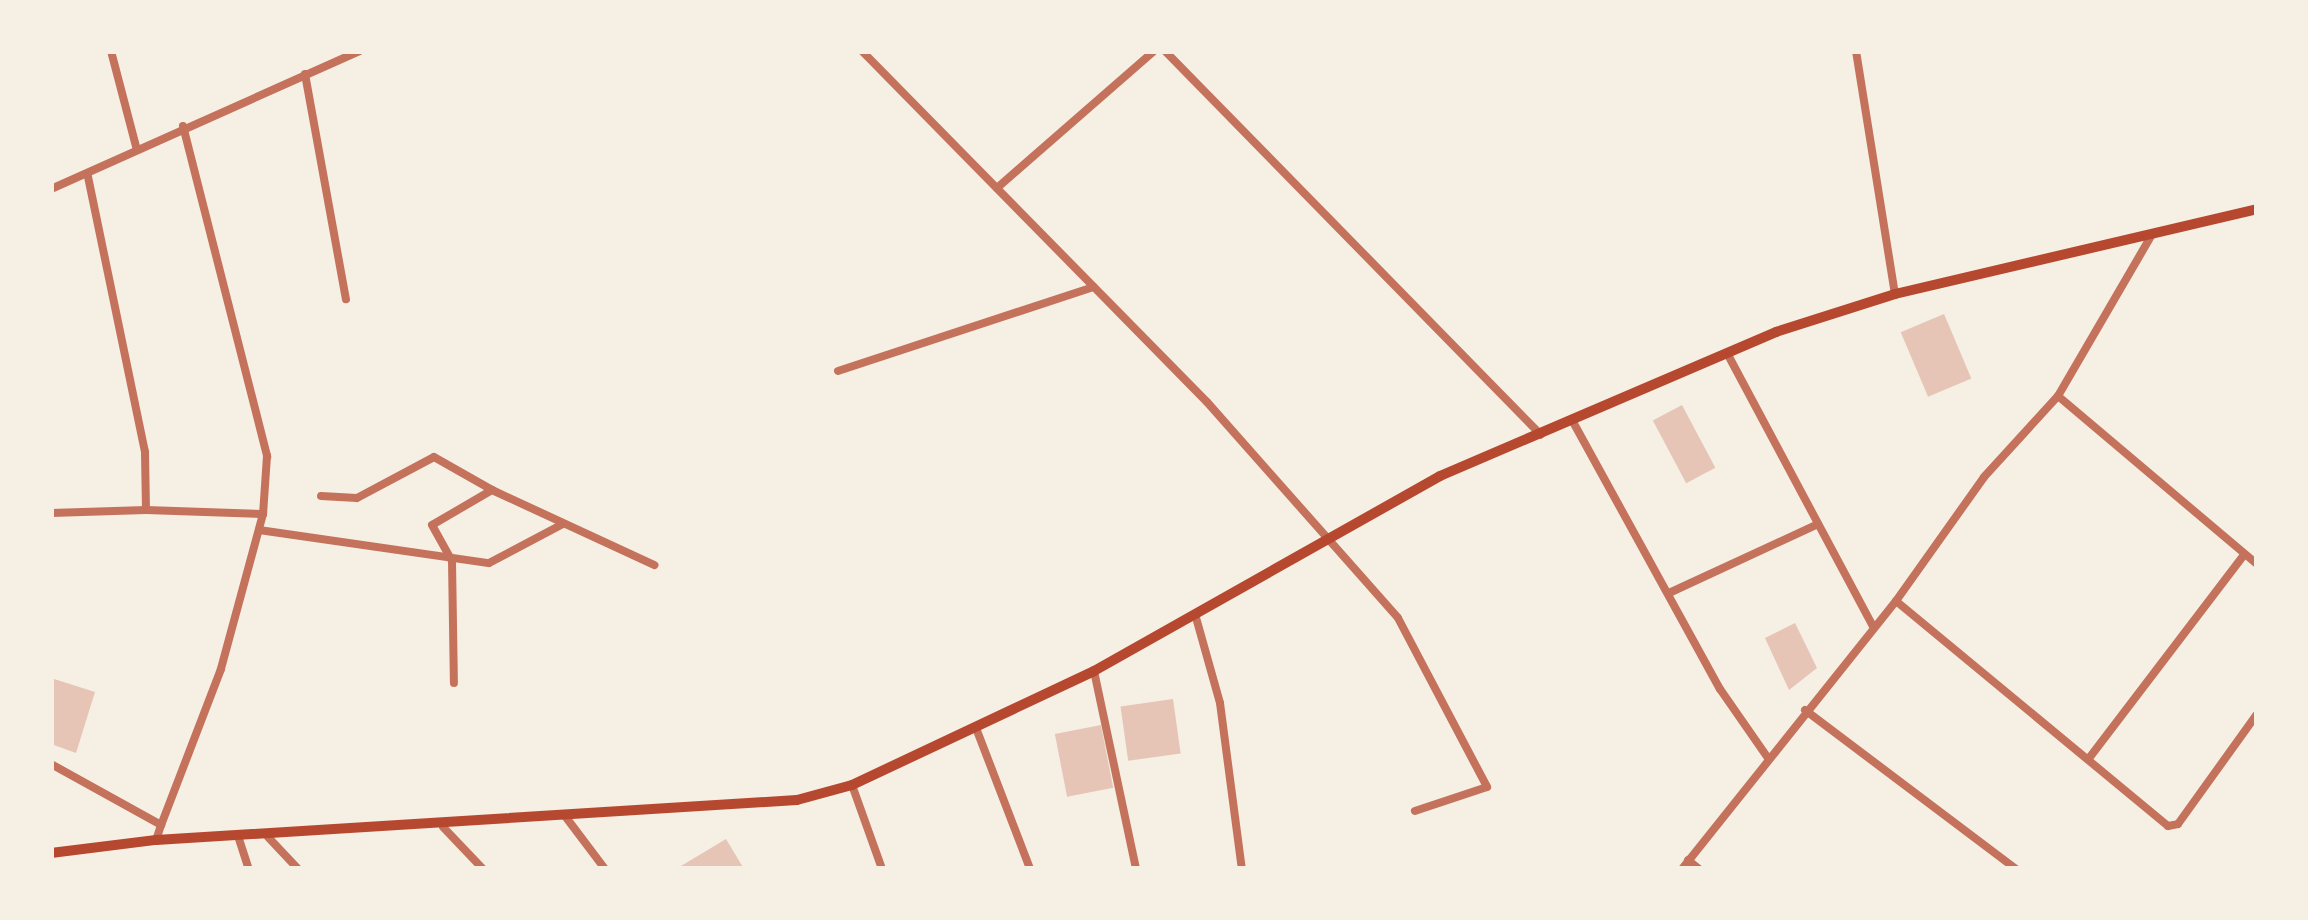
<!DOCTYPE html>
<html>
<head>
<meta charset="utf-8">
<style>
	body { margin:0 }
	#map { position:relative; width:2308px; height:920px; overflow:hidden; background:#f6efe4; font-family:"Golos Text",sans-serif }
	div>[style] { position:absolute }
	.building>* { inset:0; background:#e6c5b7; transform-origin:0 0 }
	.minor>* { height:8px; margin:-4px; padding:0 4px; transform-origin:4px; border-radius:4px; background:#c5725c }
	.secondary>* { height:10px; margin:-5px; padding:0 5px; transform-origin:5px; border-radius:5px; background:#b5482f }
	span { translate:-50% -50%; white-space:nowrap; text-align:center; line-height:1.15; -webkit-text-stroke:9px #f6efe4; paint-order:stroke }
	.frame { position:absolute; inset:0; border:54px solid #f6efe4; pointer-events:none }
</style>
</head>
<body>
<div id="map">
	<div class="building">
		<div style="left:1944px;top:314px;width:70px;height:47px;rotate:67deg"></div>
		<div style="left:1682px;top:405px;width:71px;height:33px;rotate:62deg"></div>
		<div style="clip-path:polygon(1795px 623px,1817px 668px,1789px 690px,1765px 638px)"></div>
		<div style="clip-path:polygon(51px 678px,95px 692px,76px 753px,51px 744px)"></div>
		<div style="left:1173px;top:699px;width:55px;height:53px;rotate:82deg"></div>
		<div style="left:1101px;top:725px;width:64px;height:47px;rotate:79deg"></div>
		<div style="clip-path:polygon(726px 839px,744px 869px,676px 869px)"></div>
	</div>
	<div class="minor">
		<div style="left:111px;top:51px;width:102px;rotate:75.3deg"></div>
		<div style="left:862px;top:51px;width:492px;rotate:45.5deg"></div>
		<div style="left:1207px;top:402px;width:288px;rotate:48.5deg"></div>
		<div style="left:1398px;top:618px;width:191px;rotate:62.2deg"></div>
		<div style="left:1487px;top:787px;width:76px;rotate:161.6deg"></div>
		<div style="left:1165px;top:51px;width:537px;rotate:45.6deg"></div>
		<div style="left:1856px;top:51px;width:246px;rotate:80.9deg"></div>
		<div style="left:305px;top:74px;width:229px;rotate:79.7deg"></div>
		<div style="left:183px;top:126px;width:341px;rotate:75.7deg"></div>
		<div style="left:267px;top:456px;width:58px;rotate:93.9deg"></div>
		<div style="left:997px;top:188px;width:208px;rotate:-41.1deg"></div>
		<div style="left:51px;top:189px;width:338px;rotate:-24.1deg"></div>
		<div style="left:1727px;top:353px;width:310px;rotate:61.9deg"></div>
		<div style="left:838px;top:371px;width:269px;rotate:-18.2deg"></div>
		<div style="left:2058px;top:396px;width:260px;rotate:40.2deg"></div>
		<div style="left:1572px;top:420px;width:307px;rotate:61.2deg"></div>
		<div style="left:1720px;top:689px;width:84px;rotate:55.2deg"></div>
		<div style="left:492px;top:490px;width:179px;rotate:24.8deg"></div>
		<div style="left:321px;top:496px;width:36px;rotate:3deg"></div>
		<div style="left:357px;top:498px;width:87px;rotate:-28deg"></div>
		<div style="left:434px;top:457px;width:67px;rotate:29.6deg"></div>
		<div style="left:492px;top:490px;width:69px;rotate:149.7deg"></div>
		<div style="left:432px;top:525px;width:41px;rotate:60.9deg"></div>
		<div style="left:452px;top:561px;width:122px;rotate:89.1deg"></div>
		<div style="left:146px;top:510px;width:117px;rotate:2deg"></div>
		<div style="left:263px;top:514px;width:161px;rotate:105.2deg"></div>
		<div style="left:221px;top:669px;width:167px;rotate:111deg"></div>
		<div style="left:51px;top:513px;width:95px;rotate:-1.8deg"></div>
		<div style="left:146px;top:510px;width:58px;rotate:-91deg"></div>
		<div style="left:145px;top:452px;width:282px;rotate:-101.7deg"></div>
		<div style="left:259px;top:530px;width:232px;rotate:8.2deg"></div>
		<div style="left:489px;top:563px;width:84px;rotate:-27.8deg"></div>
		<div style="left:1669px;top:593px;width:164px;rotate:-24.8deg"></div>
		<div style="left:1896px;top:601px;width:353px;rotate:39.6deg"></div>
		<div style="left:2168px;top:826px;width:10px;rotate:-11deg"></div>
		<div style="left:2178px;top:824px;width:135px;rotate:-54.3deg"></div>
		<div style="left:1195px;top:614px;width:92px;rotate:74.3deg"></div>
		<div style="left:1220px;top:703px;width:167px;rotate:82.5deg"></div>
		<div style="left:1094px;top:671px;width:202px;rotate:78deg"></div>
		<div style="left:1805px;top:710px;width:264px;rotate:37deg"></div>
		<div style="left:976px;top:728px;width:151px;rotate:69deg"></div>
		<div style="left:2090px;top:757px;width:253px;rotate:-52.7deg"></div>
		<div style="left:51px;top:764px;width:126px;rotate:29deg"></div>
		<div style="left:161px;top:825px;width:16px;rotate:108deg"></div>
		<div style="left:852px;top:785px;width:89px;rotate:70.3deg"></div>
		<div style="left:565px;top:816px;width:66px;rotate:53deg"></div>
		<div style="left:443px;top:827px;width:58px;rotate:46.4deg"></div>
		<div style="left:268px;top:837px;width:44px;rotate:46.8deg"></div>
		<div style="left:239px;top:839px;width:32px;rotate:72deg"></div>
		<div style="left:1688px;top:860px;width:14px;rotate:39deg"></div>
		<div style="left:1682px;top:869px;width:343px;rotate:-51.4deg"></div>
		<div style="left:1896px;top:601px;width:152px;rotate:-54.6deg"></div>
		<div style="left:1984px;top:477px;width:110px;rotate:-47.6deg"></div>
		<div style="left:2058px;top:396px;width:185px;rotate:-59.8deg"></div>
	</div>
	<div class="secondary">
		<div style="left:51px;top:853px;width:106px;rotate:-7.1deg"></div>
		<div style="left:156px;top:840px;width:642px;rotate:-3.57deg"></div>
		<div style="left:797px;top:800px;width:57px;rotate:-15.3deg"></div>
		<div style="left:852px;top:785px;width:268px;rotate:-25.2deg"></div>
		<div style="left:1094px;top:671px;width:397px;rotate:-29.4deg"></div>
		<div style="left:1440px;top:476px;width:366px;rotate:-23.2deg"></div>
		<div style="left:1776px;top:332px;width:125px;rotate:-17.7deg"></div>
		<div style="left:1895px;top:294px;width:372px;rotate:-13.2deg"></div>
	</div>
	<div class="frame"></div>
</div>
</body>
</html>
